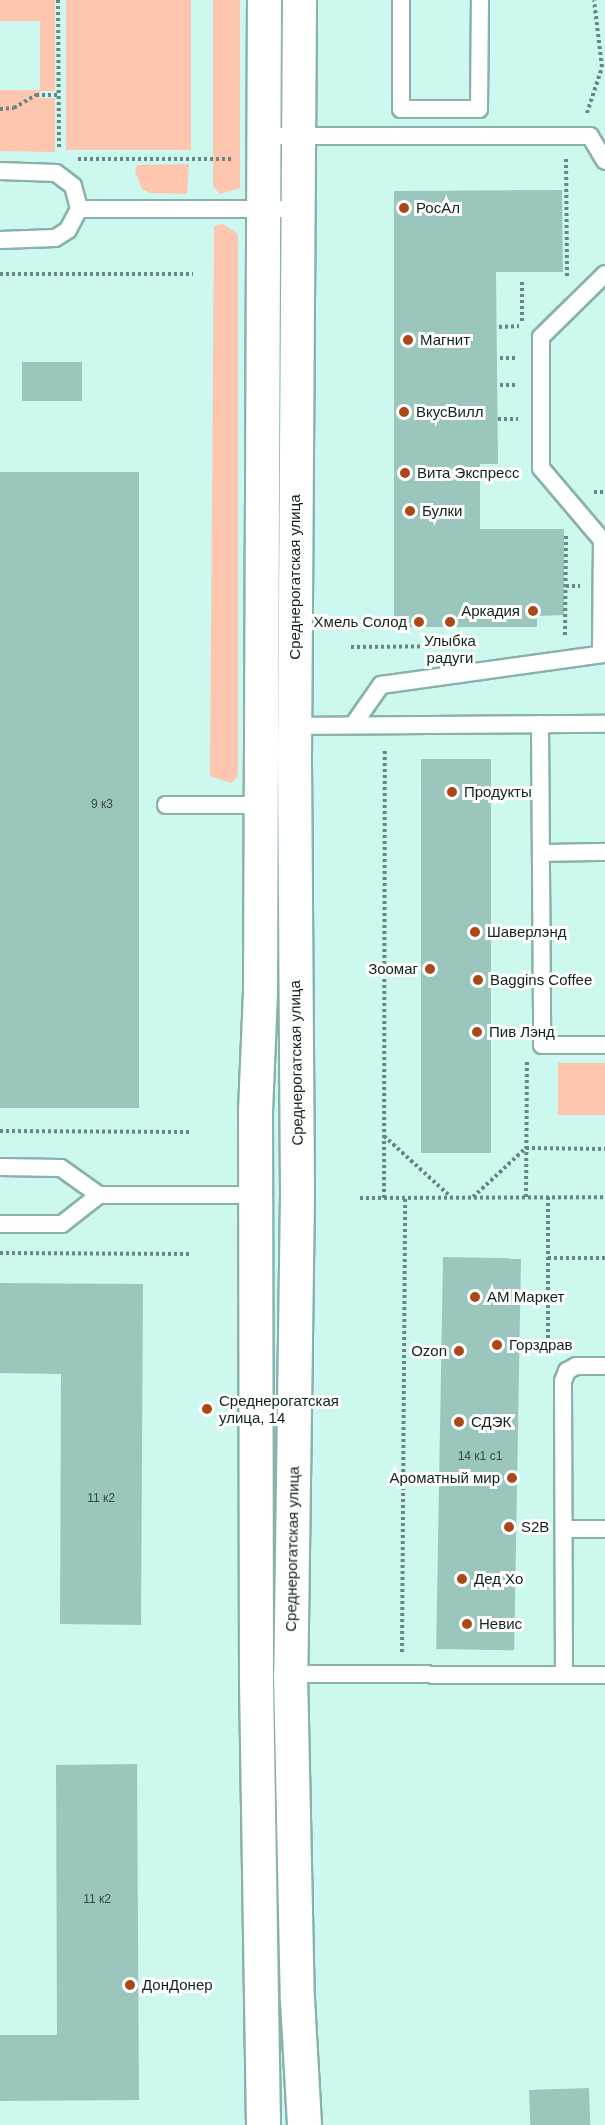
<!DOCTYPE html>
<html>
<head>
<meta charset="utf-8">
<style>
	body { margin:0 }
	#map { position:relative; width:605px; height:2125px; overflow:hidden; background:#ccf8f0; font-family:Helvetica,sans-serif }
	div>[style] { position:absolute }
	.green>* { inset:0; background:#fec6af; transform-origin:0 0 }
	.building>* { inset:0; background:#9bc6be; transform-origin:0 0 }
	.path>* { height:4px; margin-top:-2px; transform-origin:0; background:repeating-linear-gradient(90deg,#698782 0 3px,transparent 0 6px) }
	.roads { filter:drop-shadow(2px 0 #88b2ab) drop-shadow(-2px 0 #88b2ab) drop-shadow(0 2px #88b2ab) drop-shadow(0 -2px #88b2ab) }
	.service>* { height:16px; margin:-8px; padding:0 8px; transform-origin:8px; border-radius:8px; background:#fff }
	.tertiary>* { height:33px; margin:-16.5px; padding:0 16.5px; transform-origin:16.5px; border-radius:16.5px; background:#fff }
	.dots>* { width:16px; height:16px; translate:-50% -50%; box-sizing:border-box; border:3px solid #fff; border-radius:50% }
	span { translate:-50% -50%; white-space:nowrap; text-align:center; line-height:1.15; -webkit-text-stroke:6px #fff; paint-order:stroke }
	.number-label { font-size:12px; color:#344b47 }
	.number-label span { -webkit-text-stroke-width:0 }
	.poi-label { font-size:15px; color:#11221f }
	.left { translate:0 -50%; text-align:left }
	.right { translate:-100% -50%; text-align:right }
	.street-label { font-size:15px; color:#11221f }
</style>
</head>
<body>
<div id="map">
	<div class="green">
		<div style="clip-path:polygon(0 0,55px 0,55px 91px,40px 91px,40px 98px,55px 98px,55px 152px,0 151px,0 90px,40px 90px,40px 21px,0 21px)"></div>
		<div style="left:66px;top:0;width:125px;height:150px"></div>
		<div style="clip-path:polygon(213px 0,240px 0,240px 188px,220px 194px,213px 186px)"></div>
		<div style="clip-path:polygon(189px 164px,187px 194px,150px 193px,142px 189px,135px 171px,137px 165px)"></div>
		<div style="clip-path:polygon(223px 224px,238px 234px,238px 776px,231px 783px,210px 776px,214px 226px)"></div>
		<div style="left:558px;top:1063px;width:47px;height:52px"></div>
	</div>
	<div class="building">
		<div style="clip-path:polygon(562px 190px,563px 272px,496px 272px,498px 464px,480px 464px,480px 529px,564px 529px,564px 615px,537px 616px,537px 627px,394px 627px,394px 191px)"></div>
		<div style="left:22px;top:362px;width:60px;height:39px"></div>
		<div style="left:0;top:472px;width:139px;height:636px"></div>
		<div style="left:421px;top:759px;width:70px;height:394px"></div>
		<div style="left:443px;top:1257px;width:78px;height:392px;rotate:1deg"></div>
		<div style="clip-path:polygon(0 1283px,143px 1284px,141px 1625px,60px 1624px,61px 1374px,0 1373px)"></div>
		<div style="clip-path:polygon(137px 1764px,139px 2100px,0 2101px,0 2035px,57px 2035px,56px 1765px)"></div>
		<div style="left:589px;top:2088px;width:37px;height:60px;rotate:88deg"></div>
	</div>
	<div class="path">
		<div style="left:58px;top:0;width:149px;rotate:89.6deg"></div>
		<div style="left:0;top:109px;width:14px;rotate:-4deg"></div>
		<div style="left:14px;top:108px;width:26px;rotate:-31deg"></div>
		<div style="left:36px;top:95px;width:22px"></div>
		<div style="left:587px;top:113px;width:48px;rotate:-71.9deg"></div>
		<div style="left:602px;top:67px;width:67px;rotate:-96.8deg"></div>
		<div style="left:78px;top:159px;width:155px"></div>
		<div style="left:566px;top:159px;width:118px;rotate:89.5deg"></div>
		<div style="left:0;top:274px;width:193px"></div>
		<div style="left:522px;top:321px;width:40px;rotate:-90deg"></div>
		<div style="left:499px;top:327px;width:20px;rotate:-3deg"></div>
		<div style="left:500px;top:358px;width:18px"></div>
		<div style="left:500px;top:385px;width:18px"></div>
		<div style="left:498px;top:419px;width:20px"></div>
		<div style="left:594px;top:492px;width:11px"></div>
		<div style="left:566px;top:586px;width:14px"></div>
		<div style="left:565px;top:635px;width:101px;rotate:-89.4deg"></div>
		<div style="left:351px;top:647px;width:117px;rotate:-0.5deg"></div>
		<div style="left:0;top:1131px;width:190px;rotate:0.3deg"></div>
		<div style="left:384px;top:1136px;width:91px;rotate:42.3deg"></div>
		<div style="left:473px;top:1197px;width:72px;rotate:-42.8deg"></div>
		<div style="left:526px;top:1148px;width:79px;rotate:0.7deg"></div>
		<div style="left:526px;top:1197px;width:135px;rotate:-89.6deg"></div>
		<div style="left:360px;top:1198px;width:245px;rotate:-0.2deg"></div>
		<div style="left:384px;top:1198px;width:448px;rotate:-89.9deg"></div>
		<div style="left:0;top:1253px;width:190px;rotate:0.3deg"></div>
		<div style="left:548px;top:1258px;width:57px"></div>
		<div style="left:548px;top:1356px;width:159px;rotate:-90deg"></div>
		<div style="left:402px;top:1652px;width:454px;rotate:-89.6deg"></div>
	</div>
	<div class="roads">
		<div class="service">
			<div style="left:401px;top:0;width:109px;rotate:90deg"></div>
			<div style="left:401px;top:109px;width:78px"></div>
			<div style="left:479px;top:109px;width:109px;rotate:-89.5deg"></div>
			<div style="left:263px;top:136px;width:327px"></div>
			<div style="left:590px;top:136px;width:29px;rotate:59deg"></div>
			<div style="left:0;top:171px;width:56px;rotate:2deg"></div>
			<div style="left:56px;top:173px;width:21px;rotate:37deg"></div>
			<div style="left:73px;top:186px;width:24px;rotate:75deg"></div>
			<div style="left:79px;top:209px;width:24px;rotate:118deg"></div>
			<div style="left:68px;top:230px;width:15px;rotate:148deg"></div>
			<div style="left:55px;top:238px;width:55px;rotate:177.9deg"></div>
			<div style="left:79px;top:209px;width:218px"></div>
			<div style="left:601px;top:654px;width:114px;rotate:-89.5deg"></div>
			<div style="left:602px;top:540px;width:94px;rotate:-130.3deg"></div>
			<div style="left:541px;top:468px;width:131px;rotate:-90deg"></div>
			<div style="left:541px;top:337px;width:90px;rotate:-44.5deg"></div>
			<div style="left:540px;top:724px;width:321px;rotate:89.6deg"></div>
			<div style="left:542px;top:1045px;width:63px"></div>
			<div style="left:353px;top:725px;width:49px;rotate:-55deg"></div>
			<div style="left:381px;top:685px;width:226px;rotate:-7.9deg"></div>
			<div style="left:288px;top:726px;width:317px;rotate:-0.4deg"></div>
			<div style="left:166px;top:805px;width:101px"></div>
			<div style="left:541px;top:853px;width:64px;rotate:-0.9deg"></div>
			<div style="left:0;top:1167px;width:61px;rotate:0.9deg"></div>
			<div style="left:61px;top:1168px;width:47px;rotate:35.4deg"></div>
			<div style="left:99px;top:1195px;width:157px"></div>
			<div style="left:0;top:1224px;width:62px"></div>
			<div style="left:62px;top:1224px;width:47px;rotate:-38.1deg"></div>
			<div style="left:564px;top:1529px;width:41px"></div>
			<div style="left:285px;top:1674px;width:320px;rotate:0.2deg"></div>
			<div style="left:564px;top:1674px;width:293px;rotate:-90.2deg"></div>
			<div style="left:563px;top:1381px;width:11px;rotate:-68deg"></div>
			<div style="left:567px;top:1371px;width:10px;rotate:-29deg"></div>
			<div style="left:576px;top:1366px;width:29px"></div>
		</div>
		<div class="tertiary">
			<div style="left:299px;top:0;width:761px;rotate:90.38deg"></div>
			<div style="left:294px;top:761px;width:433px;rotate:89.6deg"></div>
			<div style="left:297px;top:1194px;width:479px;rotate:90.8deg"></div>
			<div style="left:290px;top:1673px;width:326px;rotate:88.8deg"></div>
			<div style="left:297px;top:1999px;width:126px;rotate:86.8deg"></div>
			<div style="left:263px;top:2125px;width:449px;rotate:-90.9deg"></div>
			<div style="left:256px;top:1676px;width:565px;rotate:-90.1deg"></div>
			<div style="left:255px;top:1111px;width:119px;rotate:-87.6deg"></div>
			<div style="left:260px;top:992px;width:992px;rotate:-89.77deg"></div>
		</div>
	</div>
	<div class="dots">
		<div style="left:404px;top:208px;background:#ac4817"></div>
		<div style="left:408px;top:340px;background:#ac4817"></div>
		<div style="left:404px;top:412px;background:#ac4817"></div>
		<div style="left:405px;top:473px;background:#ac4817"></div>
		<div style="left:410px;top:511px;background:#ac4817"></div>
		<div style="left:533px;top:611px;background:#ac4817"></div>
		<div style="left:419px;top:622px;background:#ac4817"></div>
		<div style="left:450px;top:622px;background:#ac4817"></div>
		<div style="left:452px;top:792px;background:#ac4817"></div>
		<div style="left:475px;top:932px;background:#ac4817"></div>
		<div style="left:430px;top:969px;background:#ac4817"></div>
		<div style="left:478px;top:980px;background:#ac4817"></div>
		<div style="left:477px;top:1032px;background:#ac4817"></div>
		<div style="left:475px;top:1297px;background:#ac4817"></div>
		<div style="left:497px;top:1345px;background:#ac4817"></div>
		<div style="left:459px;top:1351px;background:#ac4817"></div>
		<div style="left:207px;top:1409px;background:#ac4817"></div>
		<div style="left:459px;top:1422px;background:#ac4817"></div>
		<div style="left:512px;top:1478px;background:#ac4817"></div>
		<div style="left:509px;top:1527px;background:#ac4817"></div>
		<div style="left:462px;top:1579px;background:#ac4817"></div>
		<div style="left:467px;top:1624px;background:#ac4817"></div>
		<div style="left:130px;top:1985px;background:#ac4817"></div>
	</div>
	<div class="number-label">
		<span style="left:102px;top:805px">9 к3</span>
		<span style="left:480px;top:1457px">14 к1 с1</span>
		<span style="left:101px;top:1499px">11 к2</span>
		<span style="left:97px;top:1900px">11 к2</span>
	</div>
	<div class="poi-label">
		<span class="left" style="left:416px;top:208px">РосАл</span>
		<span class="left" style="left:420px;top:340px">Магнит</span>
		<span class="left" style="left:416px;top:412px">ВкусВилл</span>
		<span class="left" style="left:417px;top:473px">Вита Экспресс</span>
		<span class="left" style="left:422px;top:511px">Булки</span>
		<span class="right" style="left:520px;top:611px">Аркадия</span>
		<span class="right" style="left:407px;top:622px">Хмель Солод</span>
		<span style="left:450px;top:649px">Улыбка<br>радуги</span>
		<span class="left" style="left:464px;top:792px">Продукты</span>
		<span class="left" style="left:487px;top:932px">Шаверлэнд</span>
		<span class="right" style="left:418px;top:969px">Зоомаг</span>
		<span class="left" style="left:490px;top:980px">Baggins Coffee</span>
		<span class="left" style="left:489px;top:1032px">Пив Лэнд</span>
		<span class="left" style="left:487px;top:1297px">АМ Маркет</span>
		<span class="left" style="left:509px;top:1345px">Горздрав</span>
		<span class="right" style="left:447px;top:1351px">Ozon</span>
		<span class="left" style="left:219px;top:1409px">Среднерогатская<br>улица, 14</span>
		<span class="left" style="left:471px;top:1422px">СДЭК</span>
		<span class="right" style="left:500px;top:1478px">Ароматный мир</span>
		<span class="left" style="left:521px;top:1527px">S2B</span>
		<span class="left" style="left:474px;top:1579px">Дед Хо</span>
		<span class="left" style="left:479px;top:1624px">Невис</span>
		<span class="left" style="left:142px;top:1985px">ДонДонер</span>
	</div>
	<div class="street-label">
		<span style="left:295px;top:577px;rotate:-90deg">Среднерогатская улица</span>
		<span style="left:296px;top:1063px;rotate:-91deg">Среднерогатская улица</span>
		<span style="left:292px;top:1549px;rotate:-89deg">Среднерогатская улица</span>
	</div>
</div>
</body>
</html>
